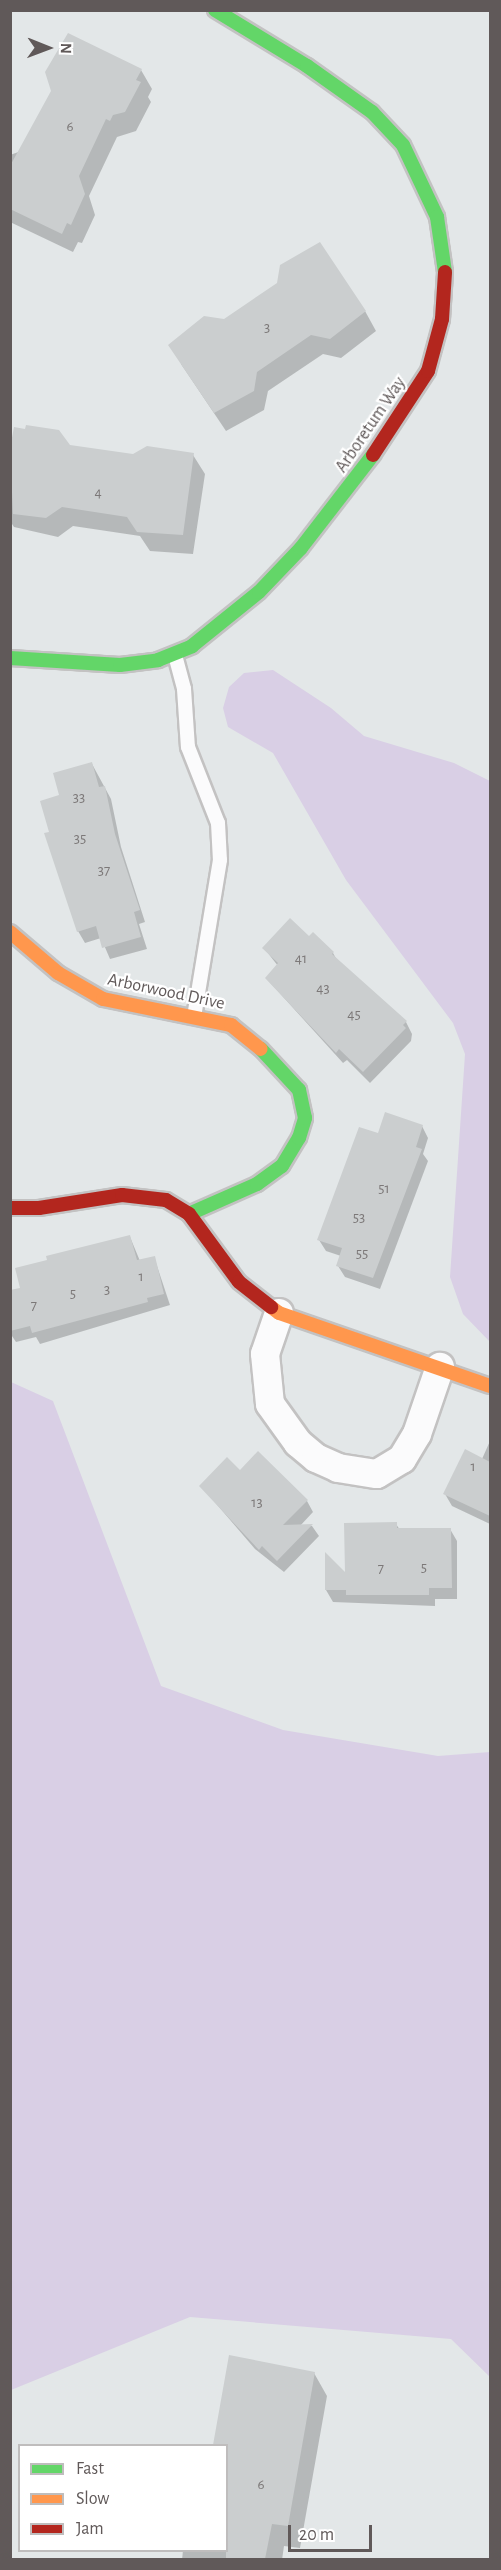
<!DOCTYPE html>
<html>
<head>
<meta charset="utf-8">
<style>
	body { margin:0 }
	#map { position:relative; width:501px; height:2570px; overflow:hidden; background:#e3e7e8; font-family:"Alegreya Sans",sans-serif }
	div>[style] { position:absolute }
	.green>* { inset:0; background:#d9cfe5 }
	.shadow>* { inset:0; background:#0003 }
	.building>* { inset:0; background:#cbcecf }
	.roads { filter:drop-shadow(2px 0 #c3c2c2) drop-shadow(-2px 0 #c3c2c2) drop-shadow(0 2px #c3c2c2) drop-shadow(0 -2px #c3c2c2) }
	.lane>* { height:14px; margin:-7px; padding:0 7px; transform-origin:7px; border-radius:7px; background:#fbfbfc }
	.street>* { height:28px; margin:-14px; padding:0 14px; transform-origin:14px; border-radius:14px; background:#fbfbfc }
	.fast>* { height:14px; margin:-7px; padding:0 7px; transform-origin:7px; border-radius:7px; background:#63d668 }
	.slow>* { height:14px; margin:-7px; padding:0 7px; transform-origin:7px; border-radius:7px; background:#ff974d }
	.jam>* { height:14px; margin:-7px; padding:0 7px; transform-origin:7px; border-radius:7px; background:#b3261e }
	span { translate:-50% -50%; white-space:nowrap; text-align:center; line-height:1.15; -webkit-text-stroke:4.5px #fff; paint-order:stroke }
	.number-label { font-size:15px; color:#7c7878 }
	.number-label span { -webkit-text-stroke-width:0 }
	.street-label { font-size:18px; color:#605959 }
	.frame { position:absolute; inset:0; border:12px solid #605959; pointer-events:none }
	.legend { position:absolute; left:18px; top:2444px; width:210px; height:108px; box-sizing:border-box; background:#fff; border:2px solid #bfbdbd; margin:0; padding:8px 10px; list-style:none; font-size:18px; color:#605959 }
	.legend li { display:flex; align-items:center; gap:12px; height:30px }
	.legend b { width:30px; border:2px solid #bfbdbd }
	.north { position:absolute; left:18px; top:18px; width:60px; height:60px; -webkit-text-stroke:4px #fff; paint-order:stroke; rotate:91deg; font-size:16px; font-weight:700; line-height:24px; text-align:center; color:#605959 }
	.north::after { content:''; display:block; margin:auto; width:21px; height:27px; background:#605959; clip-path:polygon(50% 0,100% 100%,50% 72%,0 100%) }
	.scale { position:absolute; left:288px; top:2525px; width:84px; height:27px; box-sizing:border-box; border:3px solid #605959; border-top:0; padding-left:8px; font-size:18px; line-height:21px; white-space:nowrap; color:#605959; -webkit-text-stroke:4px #fff; paint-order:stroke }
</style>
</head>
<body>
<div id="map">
	<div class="green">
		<div style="clip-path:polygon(273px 670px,331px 708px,364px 736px,454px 763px,490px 781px,490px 1342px,463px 1314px,450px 1277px,465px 1054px,453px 1023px,346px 880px,273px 753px,228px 727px,223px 708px,229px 687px,244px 673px)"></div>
		<div style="clip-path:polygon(11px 1382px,53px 1401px,161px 1686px,283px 1730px,438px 1756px,490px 1752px,490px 2377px,451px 2339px,190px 2317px,11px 2390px)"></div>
	</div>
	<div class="shadow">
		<div style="clip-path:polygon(141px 70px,152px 89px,148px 97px,151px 102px,136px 131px,117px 137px,89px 196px,95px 215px,82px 243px,78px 242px,73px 252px,10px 222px,10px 155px,24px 150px)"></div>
		<div style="clip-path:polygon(365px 311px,376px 331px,341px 358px,323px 354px,268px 391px,264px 410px,226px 431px,181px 364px,225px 320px)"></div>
		<div style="clip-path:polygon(70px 447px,133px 456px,193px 455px,205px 474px,193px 554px,150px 551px,140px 536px,73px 526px,58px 537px,14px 527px,10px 521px,10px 458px)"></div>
		<div style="clip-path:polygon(92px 764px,111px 799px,121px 847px,145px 922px,139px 924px,147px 949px,110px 959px,101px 938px,85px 943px,78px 931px,50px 833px,61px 796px)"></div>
		<div style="clip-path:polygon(309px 938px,333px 953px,338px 962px,406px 1022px,412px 1034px,411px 1041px,370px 1083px,347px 1060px,343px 1063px,266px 978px,278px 966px,264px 948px)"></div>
		<div style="clip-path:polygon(422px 1126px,428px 1138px,423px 1154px,428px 1161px,380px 1289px,345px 1277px,338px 1266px,341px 1256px,326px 1251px,319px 1240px,379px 1135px)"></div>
		<div style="clip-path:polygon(130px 1237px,140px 1261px,154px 1257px,170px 1305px,40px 1344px,36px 1337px,16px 1342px,10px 1333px,10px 1292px,22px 1289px,49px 1261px)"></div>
		<div style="clip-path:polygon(490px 1441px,490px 1524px,452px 1506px,445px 1494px,482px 1459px)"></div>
		<div style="clip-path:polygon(240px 1472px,307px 1501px,313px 1512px,300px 1526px,312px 1526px,319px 1536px,284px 1572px,255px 1549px,201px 1486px)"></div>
		<div style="clip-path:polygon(396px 1524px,400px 1530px,450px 1529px,457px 1541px,457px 1599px,435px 1599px,435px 1606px,333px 1602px,326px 1590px,326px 1556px,347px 1576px)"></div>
		<div style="clip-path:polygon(230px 2356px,314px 2373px,327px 2396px,300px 2548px,284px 2546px,282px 2560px,182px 2560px,183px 2550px,226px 2550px,226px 2446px,214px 2446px)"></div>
	</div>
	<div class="building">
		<div style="clip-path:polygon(68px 33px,142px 69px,136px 80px,141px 82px,125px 112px,113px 115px,110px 121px,106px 119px,79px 176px,85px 194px,71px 225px,67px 223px,62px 234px,10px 209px,10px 166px,51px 91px,45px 72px)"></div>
		<div style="clip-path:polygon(320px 242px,366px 311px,330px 339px,311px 335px,257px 372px,254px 391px,214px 413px,168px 345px,204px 316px,224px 319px,277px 283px,280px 265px)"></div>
		<div style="clip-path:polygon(26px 425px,59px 430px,70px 445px,133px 454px,147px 446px,194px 453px,183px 535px,137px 532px,127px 517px,62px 507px,46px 518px,13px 514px,10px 448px,14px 427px,25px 429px)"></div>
		<div style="clip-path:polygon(92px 762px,99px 787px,105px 786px,115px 834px,140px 910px,134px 912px,141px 937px,102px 948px,96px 926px,77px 932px,44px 833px,49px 832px,40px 801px,59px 795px,53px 773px)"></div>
		<div style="clip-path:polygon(290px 918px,309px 936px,313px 932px,334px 952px,332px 954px,407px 1021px,403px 1025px,406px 1028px,363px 1072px,339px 1049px,336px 1053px,265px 978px,278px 963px,262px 948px)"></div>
		<div style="clip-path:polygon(385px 1112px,423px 1125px,416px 1147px,422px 1149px,373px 1278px,336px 1266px,342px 1248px,317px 1240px,359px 1127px,378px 1133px)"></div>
		<div style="clip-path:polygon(130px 1235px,137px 1260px,155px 1256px,164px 1294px,147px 1298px,148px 1302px,32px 1333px,30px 1326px,10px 1331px,10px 1290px,20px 1288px,15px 1268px,47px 1260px,46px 1256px)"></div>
		<div style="clip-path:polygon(465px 1449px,490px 1462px,490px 1516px,443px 1494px)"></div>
		<div style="clip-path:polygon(258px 1451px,308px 1500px,283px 1525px,313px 1524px,277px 1561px,262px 1546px,259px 1550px,199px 1486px,227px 1457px,240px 1470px)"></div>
		<div style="clip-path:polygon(397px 1522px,397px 1528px,451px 1528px,452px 1588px,429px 1588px,429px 1595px,346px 1595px,346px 1590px,325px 1590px,325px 1552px,345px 1572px,344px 1523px)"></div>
		<div style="clip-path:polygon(229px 2355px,315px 2372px,288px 2526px,272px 2524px,265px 2559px,226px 2559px,226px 2445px,213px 2445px)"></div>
	</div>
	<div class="roads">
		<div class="lane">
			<div style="left:175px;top:655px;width:35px;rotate:75deg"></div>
			<div style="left:184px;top:689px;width:58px;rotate:86.1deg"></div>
			<div style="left:188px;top:747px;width:82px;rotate:68.5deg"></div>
			<div style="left:218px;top:823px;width:37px;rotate:87deg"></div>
			<div style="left:220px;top:860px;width:159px;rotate:99.4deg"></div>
		</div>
		<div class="street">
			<div style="left:279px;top:1313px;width:43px;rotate:108.9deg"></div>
			<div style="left:265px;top:1354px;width:50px;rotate:84.3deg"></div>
			<div style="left:270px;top:1404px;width:48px;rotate:54.3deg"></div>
			<div style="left:298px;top:1443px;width:23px;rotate:40deg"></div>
			<div style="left:316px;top:1458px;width:24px;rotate:24deg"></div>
			<div style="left:338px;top:1468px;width:39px;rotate:9deg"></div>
			<div style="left:377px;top:1474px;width:29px;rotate:-31deg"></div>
			<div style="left:402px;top:1459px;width:29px;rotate:-59deg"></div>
			<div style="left:417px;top:1434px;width:71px;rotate:-71.1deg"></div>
		</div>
		<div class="fast">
			<div style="left:215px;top:10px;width:108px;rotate:31.3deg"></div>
			<div style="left:307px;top:66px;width:80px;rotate:35.3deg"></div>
			<div style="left:372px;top:112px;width:45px;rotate:46.8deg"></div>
			<div style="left:403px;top:145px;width:80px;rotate:64.7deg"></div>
			<div style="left:437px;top:217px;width:56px;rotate:81.7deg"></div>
			<div style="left:10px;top:658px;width:110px;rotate:3.6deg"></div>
			<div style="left:120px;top:665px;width:38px;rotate:-7deg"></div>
			<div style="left:158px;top:660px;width:37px;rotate:-22deg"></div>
			<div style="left:192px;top:646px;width:86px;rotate:-38.9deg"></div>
			<div style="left:259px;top:592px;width:61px;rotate:-46.3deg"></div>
			<div style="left:301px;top:548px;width:118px;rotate:-52.3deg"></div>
			<div style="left:189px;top:1214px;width:74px;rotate:-23.8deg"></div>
			<div style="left:257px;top:1184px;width:31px;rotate:-36deg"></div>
			<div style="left:282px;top:1166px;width:33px;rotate:-59deg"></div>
			<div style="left:299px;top:1138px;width:21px;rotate:-73deg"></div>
			<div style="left:305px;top:1118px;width:29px;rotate:-102deg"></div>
			<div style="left:299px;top:1090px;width:56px;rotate:-132.8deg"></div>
		</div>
		<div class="slow">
			<div style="left:10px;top:932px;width:63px;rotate:40.5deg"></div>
			<div style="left:58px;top:973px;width:52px;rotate:30deg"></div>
			<div style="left:103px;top:999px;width:131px;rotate:11.5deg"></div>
			<div style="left:231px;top:1025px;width:38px;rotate:39deg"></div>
			<div style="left:271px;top:1307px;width:10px;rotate:37deg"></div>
			<div style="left:279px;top:1313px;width:223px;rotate:19.1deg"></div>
		</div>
		<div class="jam">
			<div style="left:373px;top:455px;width:100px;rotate:-56.8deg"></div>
			<div style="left:428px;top:371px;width:54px;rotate:-74.9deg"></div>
			<div style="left:442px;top:319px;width:47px;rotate:-86.3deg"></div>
			<div style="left:10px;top:1208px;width:29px"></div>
			<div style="left:39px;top:1208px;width:84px;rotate:-8.9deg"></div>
			<div style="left:122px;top:1195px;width:44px;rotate:6.5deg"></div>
			<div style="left:166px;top:1200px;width:27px;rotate:31deg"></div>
			<div style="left:189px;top:1214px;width:84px;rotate:53.7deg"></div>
			<div style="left:239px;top:1282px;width:41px;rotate:38deg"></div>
		</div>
	</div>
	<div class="number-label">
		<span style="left:70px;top:127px">6</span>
		<span style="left:267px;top:328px">3</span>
		<span style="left:98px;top:493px">4</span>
		<span style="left:79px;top:798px">33</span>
		<span style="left:80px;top:839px">35</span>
		<span style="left:104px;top:871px">37</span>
		<span style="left:301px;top:959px">41</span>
		<span style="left:323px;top:989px">43</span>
		<span style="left:354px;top:1015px">45</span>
		<span style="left:384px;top:1189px">51</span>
		<span style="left:359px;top:1218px">53</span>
		<span style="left:362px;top:1254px">55</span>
		<span style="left:141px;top:1277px">1</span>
		<span style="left:107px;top:1290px">3</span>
		<span style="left:73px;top:1294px">5</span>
		<span style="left:34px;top:1306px">7</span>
		<span style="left:473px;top:1467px">1</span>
		<span style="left:257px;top:1503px">13</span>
		<span style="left:424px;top:1568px">5</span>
		<span style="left:381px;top:1569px">7</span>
		<span style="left:261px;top:2485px">6</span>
	</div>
	<div class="street-label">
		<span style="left:371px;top:425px;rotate:-56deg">Arboretum Way</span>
		<span style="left:166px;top:992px;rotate:12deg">Arborwood Drive</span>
	</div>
	<div class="frame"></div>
	<ul class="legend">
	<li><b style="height:8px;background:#63d668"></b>Fast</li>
	<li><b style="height:8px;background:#ff974d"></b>Slow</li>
	<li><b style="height:8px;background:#b3261e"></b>Jam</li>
	</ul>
	<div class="north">N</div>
	<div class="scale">20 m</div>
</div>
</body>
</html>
